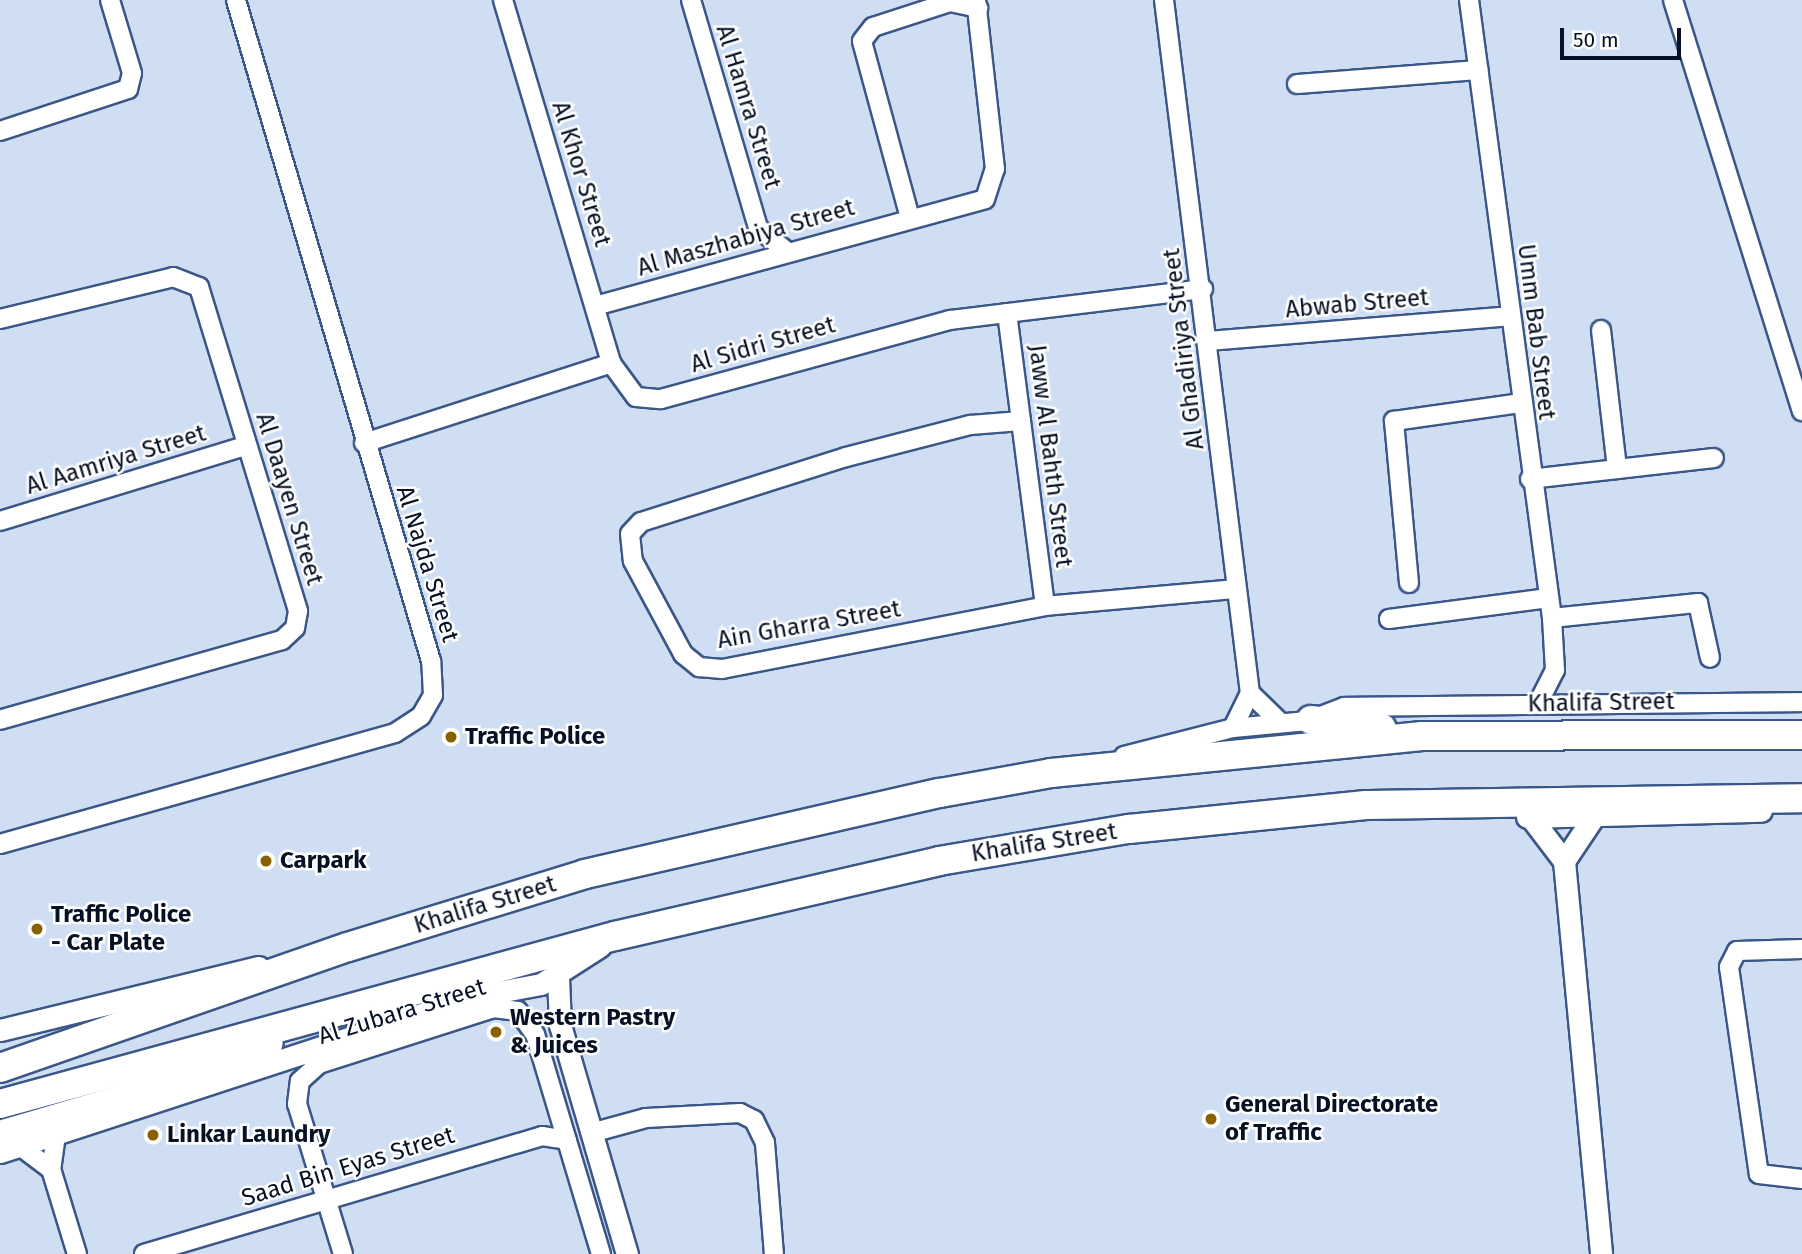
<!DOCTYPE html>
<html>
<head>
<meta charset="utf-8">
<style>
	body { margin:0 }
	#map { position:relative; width:1802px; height:1254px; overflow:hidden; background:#d0def4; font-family:"Fira Sans",sans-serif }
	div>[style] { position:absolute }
	.roads { filter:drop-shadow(2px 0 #3b5787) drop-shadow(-2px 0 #3b5787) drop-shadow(0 2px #3b5787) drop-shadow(0 -2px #3b5787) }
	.minor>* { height:18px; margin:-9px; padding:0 9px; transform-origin:9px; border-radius:9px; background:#fff }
	.tertiary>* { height:21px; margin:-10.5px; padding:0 10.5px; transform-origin:10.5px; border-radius:10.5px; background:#fff }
	.primary>* { height:28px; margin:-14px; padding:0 14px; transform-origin:14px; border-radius:14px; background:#fff }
	.dots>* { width:19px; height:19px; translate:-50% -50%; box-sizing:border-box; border:4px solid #fefefe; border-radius:50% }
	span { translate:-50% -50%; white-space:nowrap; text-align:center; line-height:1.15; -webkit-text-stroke:5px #fefefe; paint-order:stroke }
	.street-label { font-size:24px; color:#071125 }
	.poi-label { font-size:24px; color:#071125; font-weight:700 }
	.left { translate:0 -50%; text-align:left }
	.scale { position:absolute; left:1560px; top:28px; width:121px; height:32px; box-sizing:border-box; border:4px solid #071125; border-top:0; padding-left:9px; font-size:21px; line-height:24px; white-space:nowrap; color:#071125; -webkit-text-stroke:5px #fefefe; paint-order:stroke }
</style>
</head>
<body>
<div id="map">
	<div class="roads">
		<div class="minor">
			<div style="left:503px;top:0;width:379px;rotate:73.4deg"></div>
			<div style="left:611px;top:363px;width:42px;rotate:53.7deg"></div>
			<div style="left:636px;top:397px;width:25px;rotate:5deg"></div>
			<div style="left:661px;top:399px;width:300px;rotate:-15.3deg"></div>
			<div style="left:950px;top:320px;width:255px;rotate:-7deg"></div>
			<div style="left:691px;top:0;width:238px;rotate:73.6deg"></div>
			<div style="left:758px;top:228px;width:38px;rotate:39deg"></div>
			<div style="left:1164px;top:0;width:698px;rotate:82.93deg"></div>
			<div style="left:1250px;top:693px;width:39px;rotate:116deg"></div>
			<div style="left:1469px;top:0;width:624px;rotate:82.35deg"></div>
			<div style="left:1552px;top:618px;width:52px;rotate:86.7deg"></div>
			<div style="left:1555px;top:670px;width:37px;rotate:117deg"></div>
			<div style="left:1673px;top:0;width:431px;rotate:72.6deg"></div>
			<div style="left:1297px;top:84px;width:182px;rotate:-4.4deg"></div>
			<div style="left:0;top:131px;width:135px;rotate:-18.2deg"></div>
			<div style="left:128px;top:89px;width:16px;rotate:-76deg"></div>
			<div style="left:132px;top:73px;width:76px;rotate:-106.8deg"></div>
			<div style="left:910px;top:218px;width:183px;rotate:-105.2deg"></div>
			<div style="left:862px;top:41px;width:18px;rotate:-52deg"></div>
			<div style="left:873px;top:27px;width:81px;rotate:-18deg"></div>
			<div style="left:950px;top:2px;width:29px;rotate:12deg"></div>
			<div style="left:595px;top:306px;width:404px;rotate:-15.3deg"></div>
			<div style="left:985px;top:199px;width:32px;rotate:-72deg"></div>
			<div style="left:995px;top:169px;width:170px;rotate:-96.4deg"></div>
			<div style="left:1007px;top:313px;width:295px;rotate:82.6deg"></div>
			<div style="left:0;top:319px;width:178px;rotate:-13.6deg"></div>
			<div style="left:173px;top:277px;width:28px;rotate:21deg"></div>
			<div style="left:199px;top:287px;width:339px;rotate:73deg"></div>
			<div style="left:298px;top:611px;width:17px;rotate:100deg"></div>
			<div style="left:295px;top:628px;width:18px;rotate:137deg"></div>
			<div style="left:282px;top:640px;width:293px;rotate:164.2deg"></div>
			<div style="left:1601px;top:330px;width:140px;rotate:83.4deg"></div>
			<div style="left:1208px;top:341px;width:302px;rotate:-4.7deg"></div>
			<div style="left:1021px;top:421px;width:51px;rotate:175.5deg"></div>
			<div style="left:970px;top:425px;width:128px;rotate:165.5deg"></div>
			<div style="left:846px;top:457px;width:215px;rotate:162.4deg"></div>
			<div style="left:641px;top:522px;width:16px;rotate:133deg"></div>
			<div style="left:630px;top:534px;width:27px;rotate:84deg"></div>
			<div style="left:633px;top:561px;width:106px;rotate:61.7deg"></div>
			<div style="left:683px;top:654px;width:21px;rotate:39deg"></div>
			<div style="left:699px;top:667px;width:23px;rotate:5deg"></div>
			<div style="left:722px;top:669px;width:329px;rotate:-11deg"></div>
			<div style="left:1045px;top:606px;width:192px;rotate:-5.1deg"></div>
			<div style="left:364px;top:443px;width:260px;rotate:-17.9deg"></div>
			<div style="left:1530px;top:479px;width:185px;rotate:-6.5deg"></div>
			<div style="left:0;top:521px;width:257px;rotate:-17deg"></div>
			<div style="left:1409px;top:583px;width:163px;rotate:-95.3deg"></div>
			<div style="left:1394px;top:421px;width:127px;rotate:-8.1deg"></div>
			<div style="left:1552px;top:618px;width:147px;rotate:-5.9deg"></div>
			<div style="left:1698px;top:603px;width:56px;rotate:77.7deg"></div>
			<div style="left:1389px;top:619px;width:161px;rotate:-7.5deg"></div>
			<div style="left:1250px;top:693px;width:43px;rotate:44.1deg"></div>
			<div style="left:1124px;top:756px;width:113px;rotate:-14.4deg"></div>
			<div style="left:1233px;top:728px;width:75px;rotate:-5.3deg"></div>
			<div style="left:1308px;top:721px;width:39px;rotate:-21deg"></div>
			<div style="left:1344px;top:707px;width:458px;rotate:-0.6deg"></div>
			<div style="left:0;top:844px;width:410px;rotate:-15.7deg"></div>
			<div style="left:395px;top:733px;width:31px;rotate:-33deg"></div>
			<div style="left:421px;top:716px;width:24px;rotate:-60deg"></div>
			<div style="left:433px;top:695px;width:34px;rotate:-93deg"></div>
			<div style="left:431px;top:661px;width:689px;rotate:-106.44deg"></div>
			<div style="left:1802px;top:949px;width:65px;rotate:178.2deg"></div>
			<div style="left:1737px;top:951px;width:18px;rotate:117deg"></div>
			<div style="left:1729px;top:967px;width:209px;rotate:81.8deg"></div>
			<div style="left:1759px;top:1174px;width:43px;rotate:6.6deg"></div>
			<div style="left:591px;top:1133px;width:57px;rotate:-15.3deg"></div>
			<div style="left:646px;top:1118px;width:94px;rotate:-3deg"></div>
			<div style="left:740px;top:1113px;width:16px;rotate:27deg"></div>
			<div style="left:754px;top:1120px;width:25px;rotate:64deg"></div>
			<div style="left:765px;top:1143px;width:111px;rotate:85.4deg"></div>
			<div style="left:56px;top:1135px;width:34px;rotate:98deg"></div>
			<div style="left:51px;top:1169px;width:89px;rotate:73deg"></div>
			<div style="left:20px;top:1146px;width:39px;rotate:37deg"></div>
			<div style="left:144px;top:1254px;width:415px;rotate:-16.5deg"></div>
			<div style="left:542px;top:1136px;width:25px;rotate:9deg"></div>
			<div style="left:343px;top:1254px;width:157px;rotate:-107deg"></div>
			<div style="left:297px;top:1104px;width:23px;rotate:-83deg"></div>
			<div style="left:300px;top:1081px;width:25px;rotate:-42deg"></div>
			<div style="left:319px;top:1064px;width:183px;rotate:-17.8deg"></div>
			<div style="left:493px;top:1008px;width:25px;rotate:7deg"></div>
			<div style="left:518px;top:1011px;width:29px;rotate:54deg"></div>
			<div style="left:535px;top:1034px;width:230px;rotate:73.3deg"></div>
		</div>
		<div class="tertiary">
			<div style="left:1527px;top:817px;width:234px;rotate:-1.5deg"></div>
			<div style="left:1532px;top:819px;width:53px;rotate:52.7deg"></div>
			<div style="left:1564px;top:861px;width:395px;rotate:84.6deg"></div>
			<div style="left:1564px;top:861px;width:50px;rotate:-56.3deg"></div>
			<div style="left:558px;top:977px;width:48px;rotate:87.6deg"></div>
			<div style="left:560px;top:1025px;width:239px;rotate:73.7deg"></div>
			<div style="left:0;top:1030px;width:266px;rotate:-13.7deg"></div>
			<div style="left:0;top:1152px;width:502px;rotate:-18.11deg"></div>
			<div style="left:477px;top:996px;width:65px;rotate:-10.6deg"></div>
			<div style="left:541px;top:984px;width:70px;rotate:-32.8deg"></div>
		</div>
		<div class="primary">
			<div style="left:1311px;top:720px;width:71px;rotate:6.4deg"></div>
			<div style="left:0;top:1068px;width:368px;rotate:-19.2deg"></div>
			<div style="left:348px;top:947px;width:248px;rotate:-17.1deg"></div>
			<div style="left:585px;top:874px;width:364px;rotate:-12.9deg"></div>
			<div style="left:940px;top:793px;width:113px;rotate:-10.2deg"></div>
			<div style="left:1051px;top:773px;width:373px;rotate:-5.7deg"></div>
			<div style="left:1422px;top:736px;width:380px;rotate:-0.2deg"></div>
			<div style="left:0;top:1104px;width:638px;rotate:-15.28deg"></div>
			<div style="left:615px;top:936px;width:333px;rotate:-13deg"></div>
			<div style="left:939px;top:861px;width:193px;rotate:-9.6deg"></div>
			<div style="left:1129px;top:829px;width:238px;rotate:-5.8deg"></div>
			<div style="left:1366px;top:805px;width:436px;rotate:-0.9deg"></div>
			<div style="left:0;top:1135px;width:124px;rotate:-16.4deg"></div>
			<div style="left:119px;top:1100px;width:160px;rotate:-20.8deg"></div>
		</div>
	</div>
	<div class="dots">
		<div style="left:451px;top:737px;background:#896200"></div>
		<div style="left:266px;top:861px;background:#896200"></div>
		<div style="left:37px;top:929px;background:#896200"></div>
		<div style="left:496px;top:1032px;background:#896200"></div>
		<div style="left:1211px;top:1119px;background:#896200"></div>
		<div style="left:153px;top:1135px;background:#896200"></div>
	</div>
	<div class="street-label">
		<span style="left:748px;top:107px;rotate:73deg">Al Hamra Street</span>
		<span style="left:581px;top:174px;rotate:73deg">Al Khor Street</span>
		<span style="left:746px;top:238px;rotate:-16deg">Al Maszhabiya Street</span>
		<span style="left:1357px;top:304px;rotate:-5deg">Abwab Street</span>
		<span style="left:1536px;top:332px;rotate:83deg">Umm Bab Street</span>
		<span style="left:763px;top:345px;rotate:-16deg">Al Sidri Street</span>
		<span style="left:1184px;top:349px;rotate:-97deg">Al Ghadiriya Street</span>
		<span style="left:1050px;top:456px;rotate:83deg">Jaww Al Bahth Street</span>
		<span style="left:116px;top:460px;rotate:-17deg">Al Aamriya Street</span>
		<span style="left:289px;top:499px;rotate:73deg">Al Daayen Street</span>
		<span style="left:427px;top:564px;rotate:73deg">Al Najda Street</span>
		<span style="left:809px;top:625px;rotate:-10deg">Ain Gharra Street</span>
		<span style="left:1601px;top:703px;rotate:-1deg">Khalifa Street</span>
		<span style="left:1044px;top:843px;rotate:-9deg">Khalifa Street</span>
		<span style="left:485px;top:905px;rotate:-17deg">Khalifa Street</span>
		<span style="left:402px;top:1012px;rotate:-17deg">Al Zubara Street</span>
		<span style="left:348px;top:1167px;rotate:-17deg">Saad Bin Eyas Street</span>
	</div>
	<div class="poi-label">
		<span class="left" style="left:465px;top:737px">Traffic Police</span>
		<span class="left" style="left:280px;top:861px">Carpark</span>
		<span class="left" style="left:51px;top:929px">Traffic Police<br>- Car Plate</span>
		<span class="left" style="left:510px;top:1032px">Western Pastry<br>&amp; Juices</span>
		<span class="left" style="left:1225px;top:1119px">General Directorate<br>of Traffic</span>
		<span class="left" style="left:167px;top:1135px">Linkar Laundry</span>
	</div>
	<div class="scale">50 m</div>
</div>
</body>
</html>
